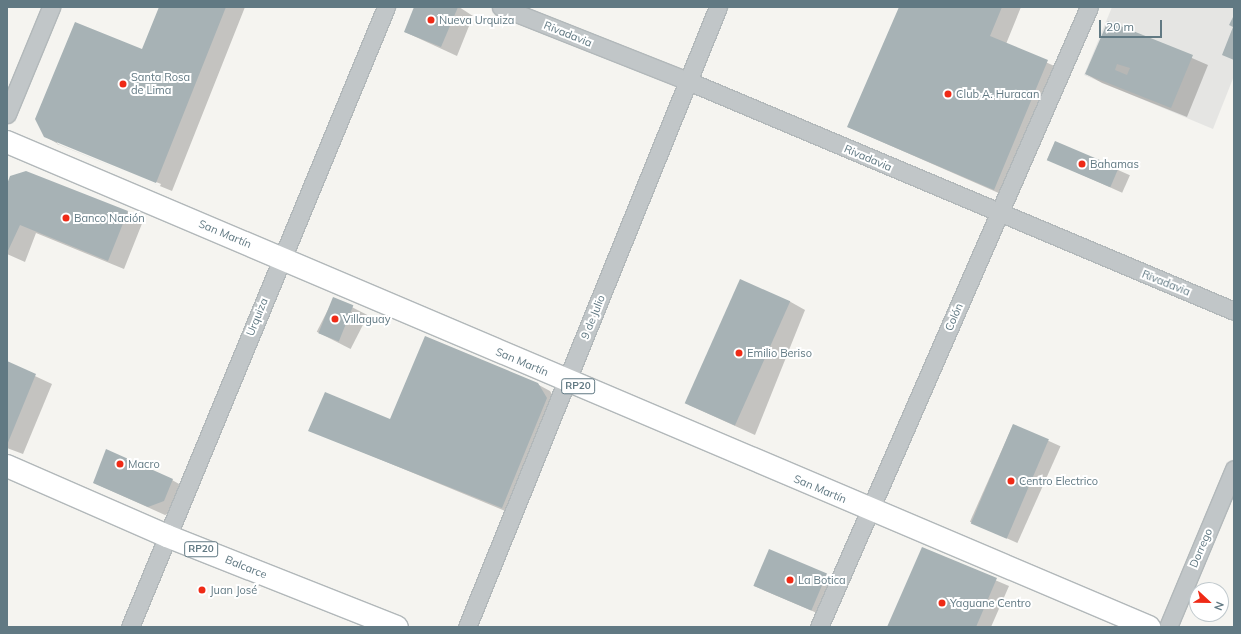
<!DOCTYPE html>
<html>
<head>
<meta charset="utf-8">
<style>
	body { margin:0 }
	#map { position:relative; width:1241px; height:634px; overflow:hidden; background:#f5f4f0; font-family:Mulish,sans-serif }
	div>[style] { position:absolute }
	.built>* { inset:0; background:#e5e5e3 }
	.shadow>* { inset:0; background:#0003; transform-origin:0 0 }
	.building>* { inset:0; background:#a7b2b5; transform-origin:0 0 }
	.roads { filter:drop-shadow(1px 0 #b2b8ba) drop-shadow(-1px 0 #b2b8ba) drop-shadow(0 1px #b2b8ba) drop-shadow(0 -1px #b2b8ba) }
	.minor>* { height:17px; margin:-8.5px; padding:0 8.5px; transform-origin:8.5px; border-radius:8.5px; background:#c1c6c8 }
	.primary>* { height:22px; margin:-11px; padding:0 11px; transform-origin:11px; border-radius:11px; background:#fff }
	.dots>* { width:11px; height:11px; translate:-50% -50%; box-sizing:border-box; border:2px solid #fff; border-radius:50% }
	span { translate:-50% -50%; white-space:nowrap; text-align:center; line-height:1.15; -webkit-text-stroke:4px #fff; paint-order:stroke }
	.shield-label span { padding:1px 3px; background:#fff; border:1px solid; border-radius:3px; -webkit-text-stroke-width:0 }
	.shield-label { font-size:10px; color:#617983; font-weight:700 }
	.poi-label { font-size:11px; color:#617983 }
	.left { translate:0 -50%; text-align:left }
	.street-label { font-size:11px; color:#617983 }
	.frame { position:absolute; inset:0; border:8px solid #617983; pointer-events:none }
	.north { position:absolute; left:1189px; top:582px; width:40px; height:40px; box-sizing:border-box; background:#fff; border:1px solid #c0c9cd; border-radius:50%; rotate:112deg; font-size:11px; font-weight:700; line-height:16px; text-align:center; color:#617983 }
	.north::after { content:''; display:block; margin:auto; width:14px; height:18px; background:#ef2a16; clip-path:polygon(50% 0,100% 100%,50% 72%,0 100%) }
	.scale { position:absolute; left:1099px; top:20px; width:63px; height:18px; box-sizing:border-box; border:2px solid #617983; border-top:0; padding-left:5px; font-size:12px; line-height:14px; white-space:nowrap; color:#617983; -webkit-text-stroke:3px #fff; paint-order:stroke }
</style>
</head>
<body>
<div id="map">
	<div class="built">
		<div style="clip-path:polygon(1112px 7px,1234px 7px,1234px 76px,1213px 129px,1084px 75px)"></div>
	</div>
	<div class="shadow">
		<div style="clip-path:polygon(evenodd,160px 7px,245px 7px,172px 191px,60px 145px,44px 136px,142px 51px,160px 7px,57px 141px,161px 184px,160px 186px,57px 144px,57px 141px)"></div>
		<div style="clip-path:polygon(415px 7px,459px 7px,473px 16px,457px 56px,405px 32px)"></div>
		<div style="clip-path:polygon(900px 7px,1021px 7px,1006px 44px,1063px 70px,1010px 198px,848px 127px)"></div>
		<div style="clip-path:polygon(1109px 22px,1208px 65px,1187px 117px,1102px 83px,1086px 74px)"></div>
		<div style="left:1055px;top:142px;width:82px;height:19px;rotate:24deg"></div>
		<div style="clip-path:polygon(26px 172px,128px 212px,143px 221px,124px 269px,36px 233px,25px 262px,7px 254px,7px 186px)"></div>
		<div style="left:334px;top:298px;width:38px;height:38px;rotate:27deg"></div>
		<div style="clip-path:polygon(789px 301px,805px 310px,755px 435px,689px 405px)"></div>
		<div style="clip-path:polygon(7px 363px,52px 384px,23px 454px,7px 448px)"></div>
		<div style="clip-path:polygon(537px 384px,550px 391px,559px 406px,515px 515px,309px 430px,391px 420px)"></div>
		<div style="left:1013px;top:425px;width:52px;height:106px;rotate:24deg"></div>
		<div style="clip-path:polygon(172px 480px,188px 489px,179px 510px,165px 515px,94px 483px)"></div>
		<div style="clip-path:polygon(922px 549px,1009px 586px,991px 627px,888px 627px)"></div>
		<div style="clip-path:polygon(826px 575px,838px 582px,824px 616px,754px 586px)"></div>
	</div>
	<div class="building">
		<div style="clip-path:polygon(159px 7px,226px 7px,156px 183px,44px 137px,35px 119px,75px 22px,142px 49px)"></div>
		<div style="clip-path:polygon(414px 7px,458px 7px,441px 47px,404px 32px)"></div>
		<div style="clip-path:polygon(899px 7px,1002px 7px,990px 36px,1048px 60px,994px 190px,847px 127px)"></div>
		<div style="clip-path:polygon(1234px 15px,1234px 60px,1222px 55px,1233px 27px,1229px 25px)"></div>
		<div style="clip-path:polygon(evenodd,1108px 21px,1193px 55px,1171px 108px,1085px 74px,1108px 21px,1117px 64px,1130px 68px,1127px 75px,1115px 70px,1117px 64px)"></div>
		<div style="left:1055px;top:141px;width:69px;height:21px;rotate:23deg"></div>
		<div style="clip-path:polygon(26px 171px,128px 211px,108px 261px,20px 225px,7px 253px,7px 184px,10px 176px)"></div>
		<div style="left:740px;top:279px;width:55px;height:136px;rotate:24deg"></div>
		<div style="left:333px;top:297px;width:22px;height:39px;rotate:22deg"></div>
		<div style="clip-path:polygon(425px 336px,538px 383px,547px 398px,502px 508px,308px 431px,325px 392px,390px 419px)"></div>
		<div style="clip-path:polygon(7px 361px,36px 374px,7px 445px)"></div>
		<div style="left:1013px;top:424px;width:39px;height:108px;rotate:23deg"></div>
		<div style="clip-path:polygon(106px 449px,173px 479px,164px 501px,148px 507px,93px 483px)"></div>
		<div style="clip-path:polygon(922px 547px,997px 578px,976px 627px,887px 627px)"></div>
		<div style="left:769px;top:549px;width:63px;height:40px;rotate:23deg"></div>
	</div>
	<div class="roads">
		<div class="minor">
			<div style="left:501px;top:7px;width:201px;rotate:21.6deg"></div>
			<div style="left:688px;top:81px;width:592px;rotate:22.84deg"></div>
			<div style="left:7px;top:114px;width:116px;rotate:-67.6deg"></div>
			<div style="left:130px;top:627px;width:671px;rotate:-67.56deg"></div>
			<div style="left:467px;top:627px;width:669px;rotate:-67.96deg"></div>
			<div style="left:819px;top:627px;width:676px;rotate:-66.47deg"></div>
			<div style="left:1168px;top:627px;width:171px;rotate:-67.3deg"></div>
		</div>
		<div class="primary">
			<div style="left:7px;top:142px;width:1241px;rotate:23.01deg"></div>
			<div style="left:7px;top:466px;width:175px;rotate:23.6deg"></div>
			<div style="left:167px;top:536px;width:247px;rotate:21.6deg"></div>
		</div>
	</div>
	<div class="dots">
		<div style="left:431px;top:20px;background:#ef2a16"></div>
		<div style="left:123px;top:84px;background:#ef2a16"></div>
		<div style="left:948px;top:94px;background:#ef2a16"></div>
		<div style="left:1082px;top:164px;background:#ef2a16"></div>
		<div style="left:66px;top:218px;background:#ef2a16"></div>
		<div style="left:335px;top:319px;background:#ef2a16"></div>
		<div style="left:739px;top:353px;background:#ef2a16"></div>
		<div style="left:120px;top:464px;background:#ef2a16"></div>
		<div style="left:1011px;top:481px;background:#ef2a16"></div>
		<div style="left:790px;top:580px;background:#ef2a16"></div>
		<div style="left:202px;top:590px;background:#ef2a16"></div>
		<div style="left:942px;top:603px;background:#ef2a16"></div>
	</div>
	<div class="shield-label">
		<span style="left:578px;top:386px">RP20</span>
		<span style="left:201px;top:549px">RP20</span>
	</div>
	<div class="poi-label">
		<span class="left" style="left:439px;top:20px">Nueva Urquiza</span>
		<span class="left" style="left:131px;top:84px">Santa Rosa<br>de Lima</span>
		<span class="left" style="left:956px;top:94px">Club A. Huracan</span>
		<span class="left" style="left:1090px;top:164px">Bahamas</span>
		<span class="left" style="left:74px;top:218px">Banco Nación</span>
		<span class="left" style="left:343px;top:319px">Villaguay</span>
		<span class="left" style="left:747px;top:353px">Emilio Beriso</span>
		<span class="left" style="left:128px;top:464px">Macro</span>
		<span class="left" style="left:1019px;top:481px">Centro Electrico</span>
		<span class="left" style="left:798px;top:580px">La Botica</span>
		<span class="left" style="left:210px;top:590px">Juan José</span>
		<span class="left" style="left:950px;top:603px">Yaguane Centro</span>
	</div>
	<div class="street-label">
		<span style="left:568px;top:34px;rotate:22deg">Rivadavia</span>
		<span style="left:868px;top:158px;rotate:23deg">Rivadavia</span>
		<span style="left:225px;top:234px;rotate:23deg">San Martín</span>
		<span style="left:1166px;top:283px;rotate:22deg">Rivadavia</span>
		<span style="left:257px;top:317px;rotate:-68deg">Urquiza</span>
		<span style="left:593px;top:317px;rotate:-68deg">9 de Julio</span>
		<span style="left:954px;top:317px;rotate:-67deg">Colón</span>
		<span style="left:522px;top:362px;rotate:23deg">San Martín</span>
		<span style="left:820px;top:489px;rotate:23deg">San Martín</span>
		<span style="left:1201px;top:548px;rotate:-67deg">Dorrego</span>
		<span style="left:246px;top:567px;rotate:22deg">Balcarce</span>
	</div>
	<div class="frame"></div>
	<div class="north">N</div>
	<div class="scale">20 m</div>
</div>
</body>
</html>
